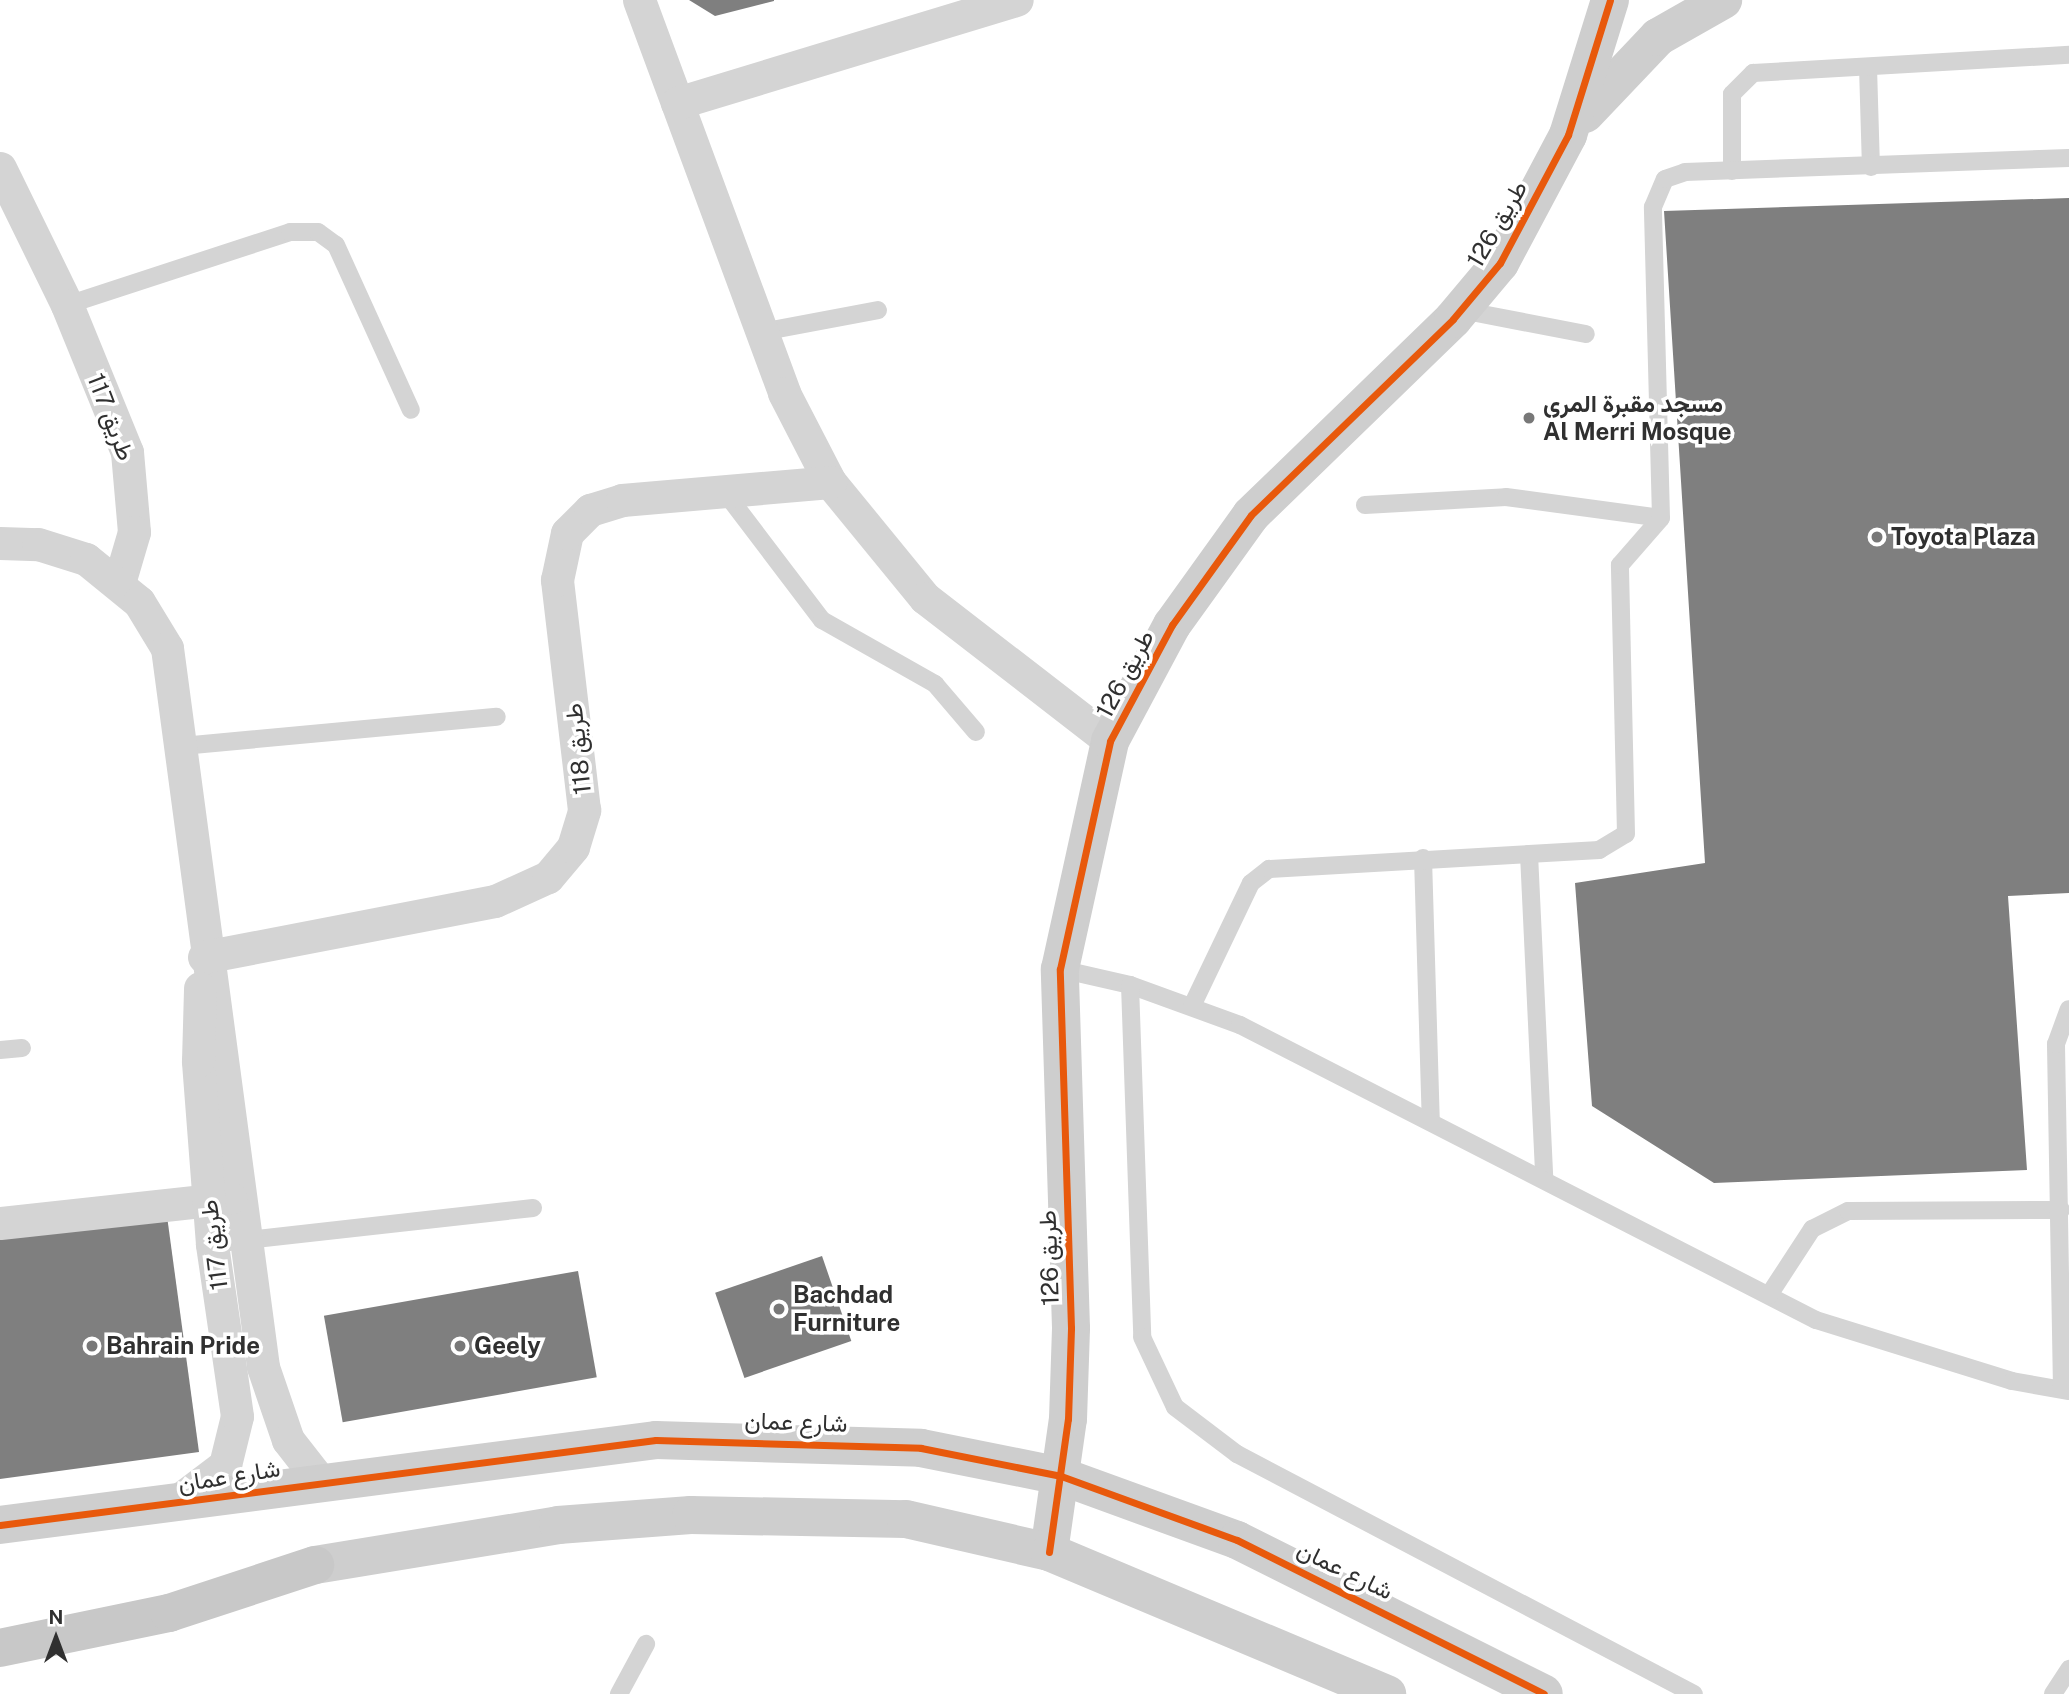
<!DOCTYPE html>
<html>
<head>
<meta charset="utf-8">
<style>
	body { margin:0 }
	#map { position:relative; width:2069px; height:1694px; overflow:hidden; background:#fff; font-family:"Public Sans",Vazirmatn,sans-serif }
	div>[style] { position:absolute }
	.building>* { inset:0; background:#7f7f7f; transform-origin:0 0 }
	.lane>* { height:18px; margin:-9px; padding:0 9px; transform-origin:9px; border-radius:9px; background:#d4d4d4 }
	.street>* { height:33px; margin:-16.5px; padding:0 16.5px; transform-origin:16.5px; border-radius:16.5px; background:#d4d4d4 }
	.secondary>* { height:38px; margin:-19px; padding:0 19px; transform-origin:19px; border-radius:19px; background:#cecece }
	.primary>* { height:38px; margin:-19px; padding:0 19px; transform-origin:19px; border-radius:19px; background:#c8c8c8 }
	.cycleway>* { height:7px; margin:-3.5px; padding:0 3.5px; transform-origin:3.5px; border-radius:3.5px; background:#e8590c }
	.dots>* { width:19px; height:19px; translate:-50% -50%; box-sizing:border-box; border:4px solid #fff; border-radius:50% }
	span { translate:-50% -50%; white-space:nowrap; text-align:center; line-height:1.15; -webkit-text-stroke:7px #fff; paint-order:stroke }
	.street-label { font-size:24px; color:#303030 }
	.poi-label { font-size:24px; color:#303030; font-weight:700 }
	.left { translate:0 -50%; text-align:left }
	.north { position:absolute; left:21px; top:1603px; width:70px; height:70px; -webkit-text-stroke:5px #fff; paint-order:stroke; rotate:0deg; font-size:19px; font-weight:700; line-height:28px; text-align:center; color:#303030 }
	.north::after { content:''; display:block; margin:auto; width:24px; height:32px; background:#303030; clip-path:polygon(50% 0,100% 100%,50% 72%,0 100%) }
</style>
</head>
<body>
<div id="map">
	<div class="building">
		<div style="clip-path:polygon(689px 0,774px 0,774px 1px,715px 16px)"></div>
		<div style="clip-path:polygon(2069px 198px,2069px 893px,2008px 896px,2027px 1170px,1714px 1183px,1592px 1106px,1575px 883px,1705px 863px,1664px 211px)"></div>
		<div style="clip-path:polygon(167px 1216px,199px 1452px,0 1479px,0 1239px)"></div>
		<div style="left:822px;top:1256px;width:90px;height:113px;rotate:71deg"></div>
		<div style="left:578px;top:1271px;width:108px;height:258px;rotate:80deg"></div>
	</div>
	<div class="lane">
		<div style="left:1868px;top:67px;width:100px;rotate:88.3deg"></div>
		<div style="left:1732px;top:171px;width:77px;rotate:-90deg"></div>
		<div style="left:1732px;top:94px;width:30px;rotate:-45deg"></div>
		<div style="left:1753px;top:73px;width:317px;rotate:-3.3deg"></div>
		<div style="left:67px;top:305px;width:235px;rotate:-18.1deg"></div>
		<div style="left:290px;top:232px;width:28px"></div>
		<div style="left:318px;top:232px;width:22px;rotate:36deg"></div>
		<div style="left:336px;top:245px;width:181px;rotate:65.6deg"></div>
		<div style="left:1461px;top:310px;width:127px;rotate:10.9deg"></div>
		<div style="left:762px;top:332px;width:118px;rotate:-10.7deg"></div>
		<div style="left:724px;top:491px;width:162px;rotate:52.8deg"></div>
		<div style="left:822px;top:620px;width:130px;rotate:29.5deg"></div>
		<div style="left:935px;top:684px;width:63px;rotate:49.5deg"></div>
		<div style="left:1365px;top:505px;width:141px;rotate:-3.2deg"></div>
		<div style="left:1506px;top:497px;width:156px;rotate:7.7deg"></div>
		<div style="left:182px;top:746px;width:316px;rotate:-5.3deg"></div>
		<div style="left:1529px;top:854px;width:324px;rotate:87.3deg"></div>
		<div style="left:1423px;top:858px;width:262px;rotate:88.3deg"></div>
		<div style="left:1060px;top:969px;width:72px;rotate:12.9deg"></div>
		<div style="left:1130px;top:985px;width:117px;rotate:20deg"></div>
		<div style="left:1240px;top:1025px;width:647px;rotate:27.12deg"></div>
		<div style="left:1816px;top:1320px;width:205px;rotate:17.3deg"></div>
		<div style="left:2012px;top:1381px;width:58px;rotate:10deg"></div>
		<div style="left:1130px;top:985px;width:352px;rotate:88deg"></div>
		<div style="left:1142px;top:1337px;width:77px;rotate:64.8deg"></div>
		<div style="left:1175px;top:1407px;width:78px;rotate:37.2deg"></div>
		<div style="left:1237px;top:1454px;width:516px;rotate:27.71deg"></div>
		<div style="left:1192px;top:1006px;width:136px;rotate:-64.4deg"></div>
		<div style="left:1251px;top:883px;width:23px;rotate:-38deg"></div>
		<div style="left:1269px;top:869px;width:331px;rotate:-3.3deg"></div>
		<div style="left:1599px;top:850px;width:31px;rotate:-31deg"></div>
		<div style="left:1626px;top:834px;width:269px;rotate:-91.3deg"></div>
		<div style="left:1620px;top:565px;width:62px;rotate:-48.9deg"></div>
		<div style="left:1661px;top:518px;width:311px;rotate:-91.5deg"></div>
		<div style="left:1653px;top:207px;width:30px;rotate:-67deg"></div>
		<div style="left:1665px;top:179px;width:21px;rotate:-19deg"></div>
		<div style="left:1685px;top:172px;width:384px;rotate:-2.1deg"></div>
		<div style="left:0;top:1050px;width:22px;rotate:-5deg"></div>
		<div style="left:212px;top:1244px;width:323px;rotate:-6.4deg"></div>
		<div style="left:1769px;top:1295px;width:79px;rotate:-56.9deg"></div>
		<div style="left:1812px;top:1229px;width:40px;rotate:-26.6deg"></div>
		<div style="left:1848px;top:1211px;width:213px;rotate:-0.3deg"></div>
		<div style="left:2062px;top:1389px;width:345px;rotate:-91deg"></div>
		<div style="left:2056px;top:1044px;width:37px;rotate:-70deg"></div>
		<div style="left:619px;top:1694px;width:57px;rotate:-61.6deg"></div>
		<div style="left:2053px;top:1694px;width:30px;rotate:-57deg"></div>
	</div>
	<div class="street">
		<div style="left:639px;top:0;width:419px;rotate:69.7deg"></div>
		<div style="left:784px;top:393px;width:100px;rotate:62.7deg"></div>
		<div style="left:830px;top:482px;width:150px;rotate:50.7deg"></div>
		<div style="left:925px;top:598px;width:234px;rotate:37.7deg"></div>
		<div style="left:677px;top:103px;width:355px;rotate:-16.9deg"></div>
		<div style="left:0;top:168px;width:153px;rotate:63.9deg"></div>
		<div style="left:67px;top:305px;width:159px;rotate:67.8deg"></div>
		<div style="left:127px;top:452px;width:80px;rotate:85deg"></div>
		<div style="left:134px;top:532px;width:53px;rotate:106.4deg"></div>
		<div style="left:0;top:543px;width:38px;rotate:2deg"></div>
		<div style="left:38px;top:544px;width:50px;rotate:17.4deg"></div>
		<div style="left:86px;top:559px;width:68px;rotate:39.1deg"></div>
		<div style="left:139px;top:602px;width:54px;rotate:58.7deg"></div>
		<div style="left:167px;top:648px;width:725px;rotate:82.39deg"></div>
		<div style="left:263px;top:1367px;width:77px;rotate:71.1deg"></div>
		<div style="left:288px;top:1440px;width:52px;rotate:52deg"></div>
		<div style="left:204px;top:957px;width:296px;rotate:-10.9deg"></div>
		<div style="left:495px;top:901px;width:58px;rotate:-24.4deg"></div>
		<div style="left:548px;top:877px;width:39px;rotate:-50deg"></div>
		<div style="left:573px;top:847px;width:39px;rotate:-73deg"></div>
		<div style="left:584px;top:810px;width:232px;rotate:-96.7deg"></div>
		<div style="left:557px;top:580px;width:48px;rotate:-78deg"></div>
		<div style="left:567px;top:533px;width:33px;rotate:-45deg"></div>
		<div style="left:590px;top:510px;width:34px;rotate:-17deg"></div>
		<div style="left:622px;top:500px;width:209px;rotate:-4.9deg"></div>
		<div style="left:0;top:1223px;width:232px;rotate:-6.2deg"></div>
		<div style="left:175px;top:1503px;width:63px;rotate:-37.2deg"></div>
		<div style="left:225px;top:1465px;width:50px;rotate:-76.2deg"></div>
		<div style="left:237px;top:1416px;width:174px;rotate:-98.3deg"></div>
		<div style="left:212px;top:1244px;width:184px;rotate:-94.4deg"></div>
		<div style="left:198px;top:1061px;width:73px;rotate:-88.4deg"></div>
	</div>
	<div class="secondary">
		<div style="left:1585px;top:114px;width:106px;rotate:-46.5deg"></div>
		<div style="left:1658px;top:37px;width:75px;rotate:-29.6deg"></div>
		<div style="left:0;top:1525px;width:661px;rotate:-7.38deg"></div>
		<div style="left:656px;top:1440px;width:265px;rotate:1.7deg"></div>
		<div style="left:921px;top:1448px;width:143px;rotate:11.3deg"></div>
		<div style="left:1061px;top:1476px;width:187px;rotate:20deg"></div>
		<div style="left:1237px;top:1540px;width:343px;rotate:26.6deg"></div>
		<div style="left:1049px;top:1552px;width:134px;rotate:-81.9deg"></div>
		<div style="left:1068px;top:1419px;width:91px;rotate:-88.1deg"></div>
		<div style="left:1071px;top:1328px;width:359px;rotate:-91.8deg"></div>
		<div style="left:1060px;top:969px;width:233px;rotate:-77.6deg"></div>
		<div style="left:1110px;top:741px;width:132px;rotate:-61.9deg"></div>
		<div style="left:1172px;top:625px;width:135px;rotate:-54.3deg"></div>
		<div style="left:1251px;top:515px;width:281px;rotate:-44.1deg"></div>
		<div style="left:1453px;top:319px;width:73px;rotate:-50deg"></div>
		<div style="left:1500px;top:263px;width:145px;rotate:-62deg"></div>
		<div style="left:1568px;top:135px;width:141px;rotate:-72.7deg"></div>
		<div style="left:315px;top:1565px;width:246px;rotate:-9.3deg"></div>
		<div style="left:558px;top:1525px;width:133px;rotate:-4.3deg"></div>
		<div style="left:691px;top:1515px;width:215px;rotate:1.1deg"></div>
		<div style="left:906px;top:1519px;width:147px;rotate:13deg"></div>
		<div style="left:1049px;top:1552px;width:367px;rotate:22.8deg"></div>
	</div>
	<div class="primary">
		<div style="left:0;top:1648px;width:173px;rotate:-11.7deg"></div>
		<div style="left:169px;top:1613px;width:154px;rotate:-18.2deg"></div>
	</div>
	<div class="cycleway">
		<div style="left:0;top:1525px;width:661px;rotate:-7.38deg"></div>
		<div style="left:656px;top:1440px;width:265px;rotate:1.7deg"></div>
		<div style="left:921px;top:1448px;width:143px;rotate:11.3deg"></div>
		<div style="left:1061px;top:1476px;width:187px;rotate:20deg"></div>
		<div style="left:1237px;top:1540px;width:343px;rotate:26.6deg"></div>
		<div style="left:1049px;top:1552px;width:134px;rotate:-81.9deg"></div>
		<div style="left:1068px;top:1419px;width:91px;rotate:-88.1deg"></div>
		<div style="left:1071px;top:1328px;width:359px;rotate:-91.8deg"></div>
		<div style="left:1060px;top:969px;width:233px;rotate:-77.6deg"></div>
		<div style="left:1110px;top:741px;width:132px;rotate:-61.9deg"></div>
		<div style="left:1172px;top:625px;width:135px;rotate:-54.3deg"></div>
		<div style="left:1251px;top:515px;width:281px;rotate:-44.1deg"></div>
		<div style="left:1453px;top:319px;width:73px;rotate:-50deg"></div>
		<div style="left:1500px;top:263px;width:145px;rotate:-62deg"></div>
		<div style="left:1568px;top:135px;width:141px;rotate:-72.7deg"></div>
	</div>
	<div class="dots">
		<div style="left:1529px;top:418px;background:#787878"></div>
		<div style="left:1877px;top:537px;background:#787878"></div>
		<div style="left:779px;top:1309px;background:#787878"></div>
		<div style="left:92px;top:1346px;background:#787878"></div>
		<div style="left:460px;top:1346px;background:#787878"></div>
	</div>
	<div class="street-label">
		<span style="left:1497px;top:224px;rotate:-60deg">طريق 126</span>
		<span style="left:111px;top:417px;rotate:69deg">طريق 117</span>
		<span style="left:1125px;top:674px;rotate:-62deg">طريق 126</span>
		<span style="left:578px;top:749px;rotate:-96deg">طريق 118</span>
		<span style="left:214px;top:1245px;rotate:-97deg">طريق 117</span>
		<span style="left:1049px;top:1258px;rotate:-92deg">طريق 126</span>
		<span style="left:796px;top:1422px;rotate:2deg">شارع عمان</span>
		<span style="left:229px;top:1476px;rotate:-9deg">شارع عمان</span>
		<span style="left:1345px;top:1570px;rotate:26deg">شارع عمان</span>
	</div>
	<div class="poi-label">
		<span class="left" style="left:1543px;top:418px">مسجد مقبرة المري<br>Al Merri Mosque</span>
		<span class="left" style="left:1891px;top:537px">Toyota Plaza</span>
		<span class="left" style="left:793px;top:1309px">Bachdad<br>Furniture</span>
		<span class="left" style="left:106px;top:1346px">Bahrain Pride</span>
		<span class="left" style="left:474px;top:1346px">Geely</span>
	</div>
	<div class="north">N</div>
</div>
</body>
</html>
